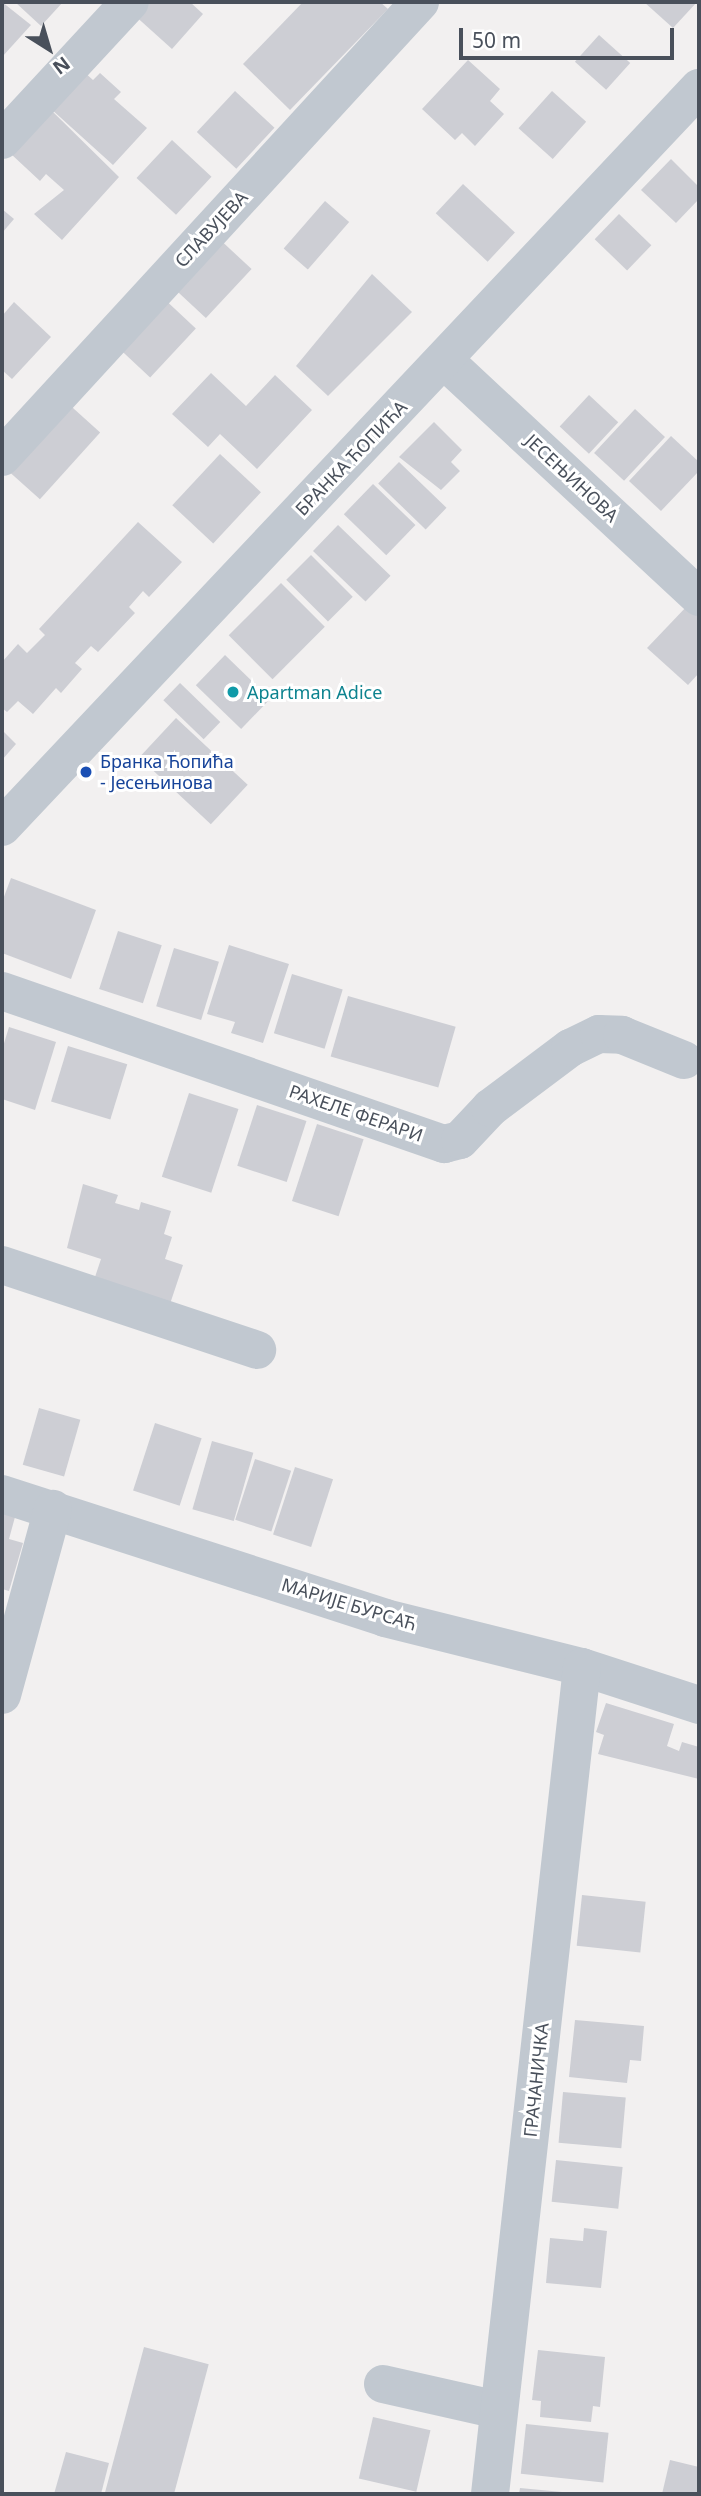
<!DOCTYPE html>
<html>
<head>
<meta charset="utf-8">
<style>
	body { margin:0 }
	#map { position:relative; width:701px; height:2496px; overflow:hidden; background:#f2f0f0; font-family:"Noto Sans",sans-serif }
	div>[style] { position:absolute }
	.building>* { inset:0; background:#cdced4; transform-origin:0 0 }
	.minor>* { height:38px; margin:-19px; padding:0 19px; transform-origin:19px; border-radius:19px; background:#c1c8d0 }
	.dots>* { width:19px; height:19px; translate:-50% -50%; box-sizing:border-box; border:4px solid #fff; border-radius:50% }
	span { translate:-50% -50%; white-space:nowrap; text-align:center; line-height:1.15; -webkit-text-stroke:6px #fff; paint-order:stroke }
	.street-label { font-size:18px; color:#49505b }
	.culture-label { font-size:18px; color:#0d838f }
	.left { translate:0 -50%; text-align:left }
	.transit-label { font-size:18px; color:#164399 }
	.frame { position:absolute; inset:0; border:4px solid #49505b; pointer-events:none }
	.north { position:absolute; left:14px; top:14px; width:70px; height:70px; -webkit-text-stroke:5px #fff; paint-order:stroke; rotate:143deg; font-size:19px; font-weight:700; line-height:28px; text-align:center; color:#49505b }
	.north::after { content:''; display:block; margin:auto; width:24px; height:32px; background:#49505b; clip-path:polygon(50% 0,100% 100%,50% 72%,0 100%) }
	.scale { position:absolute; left:459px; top:28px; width:215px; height:32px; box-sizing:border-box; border:4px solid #49505b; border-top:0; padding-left:9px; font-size:21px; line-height:24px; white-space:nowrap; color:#49505b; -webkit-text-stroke:5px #fff; paint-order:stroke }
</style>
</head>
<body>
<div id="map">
	<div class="building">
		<div style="clip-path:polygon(2px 2px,31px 25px,2px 57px)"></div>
		<div style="clip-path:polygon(15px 2px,63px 2px,41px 26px)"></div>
		<div style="clip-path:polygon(142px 2px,190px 2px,203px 14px,172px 49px,132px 13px)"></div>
		<div style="clip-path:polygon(303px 2px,380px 2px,388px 9px,290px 110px,243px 64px)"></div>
		<div style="clip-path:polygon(644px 2px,697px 2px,673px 28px)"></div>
		<div style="left:599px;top:35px;width:42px;height:36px;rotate:42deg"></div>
		<div style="clip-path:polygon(468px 60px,500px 89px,490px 101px,504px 114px,475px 146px,462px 133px,455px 140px,422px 109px)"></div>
		<div style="clip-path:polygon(83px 71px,93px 80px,100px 73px,121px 92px,114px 99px,147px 128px,113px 165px,50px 108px)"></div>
		<div style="left:235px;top:91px;width:54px;height:56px;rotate:43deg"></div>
		<div style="left:552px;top:91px;width:46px;height:50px;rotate:42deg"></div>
		<div style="clip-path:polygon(51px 110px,119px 177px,62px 240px,34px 214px,64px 190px,46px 174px,40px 181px,11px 154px)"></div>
		<div style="left:172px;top:140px;width:54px;height:52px;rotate:43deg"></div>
		<div style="clip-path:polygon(671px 159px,699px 187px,699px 199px,676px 223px,641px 190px)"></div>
		<div style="left:463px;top:184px;width:71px;height:40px;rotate:43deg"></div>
		<div style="left:325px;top:201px;width:32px;height:63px;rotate:41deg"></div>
		<div style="clip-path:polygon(2px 209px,14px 219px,2px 233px)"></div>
		<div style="left:619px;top:214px;width:45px;height:35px;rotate:44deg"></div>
		<div style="left:215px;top:235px;width:50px;height:67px;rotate:43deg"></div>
		<div style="clip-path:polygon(372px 274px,412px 312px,328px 396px,296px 366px)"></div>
		<div style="left:160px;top:295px;width:49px;height:67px;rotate:43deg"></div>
		<div style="clip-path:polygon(14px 302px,51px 337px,12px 379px,2px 370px,2px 316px)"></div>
		<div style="clip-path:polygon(211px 373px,246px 406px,275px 375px,312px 410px,257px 469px,220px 434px,208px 447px,172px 414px)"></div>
		<div style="left:589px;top:395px;width:40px;height:43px;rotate:43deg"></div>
		<div style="left:63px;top:399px;width:50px;height:90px;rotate:42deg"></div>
		<div style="left:635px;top:409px;width:41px;height:60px;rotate:43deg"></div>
		<div style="clip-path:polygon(434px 422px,462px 450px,451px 462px,460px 471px,441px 490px,399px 457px)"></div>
		<div style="clip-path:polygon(671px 436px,699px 462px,699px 471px,661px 511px,629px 481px)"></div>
		<div style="left:220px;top:454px;width:56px;height:70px;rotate:43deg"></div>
		<div style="left:399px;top:462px;width:66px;height:30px;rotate:44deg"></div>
		<div style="left:373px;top:484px;width:59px;height:42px;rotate:44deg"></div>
		<div style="clip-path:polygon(138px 522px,182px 562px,149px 597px,143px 591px,129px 607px,135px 613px,98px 652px,91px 646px,75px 663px,82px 669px,61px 693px,56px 688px,33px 714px,18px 701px,7px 712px,2px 708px,2px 662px,18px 644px,27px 653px,45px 635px,39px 629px)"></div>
		<div style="left:338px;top:525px;width:73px;height:36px;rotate:44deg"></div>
		<div style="left:311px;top:555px;width:59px;height:35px;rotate:45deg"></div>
		<div style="left:281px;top:583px;width:62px;height:74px;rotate:45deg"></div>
		<div style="clip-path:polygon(688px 605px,699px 615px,699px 673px,688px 685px,647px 648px)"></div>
		<div style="left:225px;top:655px;width:63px;height:42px;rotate:44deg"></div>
		<div style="left:180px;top:683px;width:56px;height:24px;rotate:44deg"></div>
		<div style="left:176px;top:718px;width:98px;height:54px;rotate:43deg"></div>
		<div style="clip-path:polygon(2px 730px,16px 744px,2px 760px)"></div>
		<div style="clip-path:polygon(11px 878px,96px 910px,71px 979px,2px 953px,2px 902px)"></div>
		<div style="left:118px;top:931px;width:46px;height:61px;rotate:18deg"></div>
		<div style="clip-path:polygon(229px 945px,289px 964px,263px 1043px,231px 1033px,235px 1022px,207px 1014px)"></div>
		<div style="left:174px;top:948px;width:47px;height:61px;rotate:17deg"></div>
		<div style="left:292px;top:974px;width:53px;height:62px;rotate:17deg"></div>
		<div style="left:348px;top:996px;width:112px;height:63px;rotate:16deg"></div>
		<div style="clip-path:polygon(9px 1027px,56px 1042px,35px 1110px,2px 1099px,2px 1050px)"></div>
		<div style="left:68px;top:1046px;width:62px;height:58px;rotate:17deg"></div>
		<div style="left:189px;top:1093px;width:52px;height:88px;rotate:18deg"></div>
		<div style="left:257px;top:1105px;width:52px;height:64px;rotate:18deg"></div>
		<div style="left:317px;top:1124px;width:49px;height:81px;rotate:18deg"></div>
		<div style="clip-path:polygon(83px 1184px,118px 1195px,115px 1203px,139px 1210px,141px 1202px,171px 1211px,164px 1234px,172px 1237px,165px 1259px,183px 1265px,168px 1310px,92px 1286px,101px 1259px,67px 1248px)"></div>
		<div style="left:39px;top:1408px;width:43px;height:59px;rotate:16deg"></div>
		<div style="left:155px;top:1423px;width:49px;height:71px;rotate:18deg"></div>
		<div style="left:212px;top:1441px;width:43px;height:71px;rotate:16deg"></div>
		<div style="left:255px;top:1459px;width:38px;height:64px;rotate:18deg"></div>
		<div style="left:295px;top:1467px;width:40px;height:71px;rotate:18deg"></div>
		<div style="clip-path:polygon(2px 1513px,15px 1517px,9px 1539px,23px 1543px,9px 1591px,2px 1589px)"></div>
		<div style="clip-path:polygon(606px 1703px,674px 1724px,667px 1746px,679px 1751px,682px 1742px,699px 1747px,699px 1779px,598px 1754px,604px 1735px,596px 1732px)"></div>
		<div style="left:582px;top:1895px;width:64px;height:51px;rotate:6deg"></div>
		<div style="clip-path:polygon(575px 2020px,644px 2026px,641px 2061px,630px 2060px,627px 2083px,569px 2077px)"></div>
		<div style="left:563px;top:2092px;width:63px;height:51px;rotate:5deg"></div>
		<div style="left:556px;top:2160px;width:67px;height:42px;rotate:6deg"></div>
		<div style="clip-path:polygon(584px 2228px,607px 2231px,601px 2288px,546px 2283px,550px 2238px,583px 2241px)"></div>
		<div style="left:144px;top:2347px;width:67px;height:152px;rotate:15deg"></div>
		<div style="clip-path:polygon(538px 2350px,605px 2357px,600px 2407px,593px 2406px,591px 2422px,540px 2417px,541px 2401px,532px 2400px)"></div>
		<div style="left:373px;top:2417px;width:59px;height:63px;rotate:13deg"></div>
		<div style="left:526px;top:2424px;width:83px;height:50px;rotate:6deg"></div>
		<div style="clip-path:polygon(66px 2452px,109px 2463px,101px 2494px,54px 2494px)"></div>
		<div style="clip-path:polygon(670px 2460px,699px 2467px,699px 2494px,662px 2494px)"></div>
		<div style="clip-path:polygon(520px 2488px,562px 2492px,562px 2494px,519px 2494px)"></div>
	</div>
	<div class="minor">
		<div style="left:2px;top:140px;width:188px;rotate:-47.2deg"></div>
		<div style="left:444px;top:360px;width:348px;rotate:42.9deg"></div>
		<div style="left:2px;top:457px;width:618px;rotate:-47.43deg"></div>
		<div style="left:2px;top:827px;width:1016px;rotate:-46.68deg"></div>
		<div style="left:2px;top:991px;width:468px;rotate:19.1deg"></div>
		<div style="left:444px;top:1144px;width:16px;rotate:-14deg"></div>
		<div style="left:460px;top:1140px;width:44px;rotate:-46.8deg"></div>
		<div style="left:490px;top:1108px;width:100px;rotate:-36.9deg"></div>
		<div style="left:570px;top:1048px;width:32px;rotate:-26deg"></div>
		<div style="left:599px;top:1034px;width:23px;rotate:2deg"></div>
		<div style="left:622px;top:1035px;width:67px;rotate:22deg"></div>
		<div style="left:2px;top:1265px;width:269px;rotate:18.4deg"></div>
		<div style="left:2px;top:1494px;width:403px;rotate:17.9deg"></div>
		<div style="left:385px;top:1618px;width:203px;rotate:14deg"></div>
		<div style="left:582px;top:1667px;width:123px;rotate:18deg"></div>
		<div style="left:2px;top:1695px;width:193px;rotate:-74.7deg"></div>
		<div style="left:383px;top:2384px;width:118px;rotate:12.7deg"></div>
		<div style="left:490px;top:2494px;width:832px;rotate:-83.65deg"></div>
	</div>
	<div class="dots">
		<div style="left:233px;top:692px;background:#0f9aa8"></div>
		<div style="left:86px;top:772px;background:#1a4fb4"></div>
	</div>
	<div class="street-label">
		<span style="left:211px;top:229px;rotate:-47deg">СЛАВУЈЕВА</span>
		<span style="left:351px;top:458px;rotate:-46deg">БРАНКА ЋОПИЋА</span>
		<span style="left:572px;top:478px;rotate:43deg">ЈЕСЕЊИНОВА</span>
		<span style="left:356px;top:1113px;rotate:19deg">РАХЕЛЕ ФЕРАРИ</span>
		<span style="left:349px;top:1604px;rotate:17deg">МАРИЈЕ БУРСАЋ</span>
		<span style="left:536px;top:2080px;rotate:-84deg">ГРАЧАНИЧКА</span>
	</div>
	<div class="culture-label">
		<span class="left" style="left:247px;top:692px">Apartman Adice</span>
	</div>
	<div class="transit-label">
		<span class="left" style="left:100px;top:772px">Бранка Ћопића<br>- Јесењинова</span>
	</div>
	<div class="frame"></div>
	<div class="north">N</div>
	<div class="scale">50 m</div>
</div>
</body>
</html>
